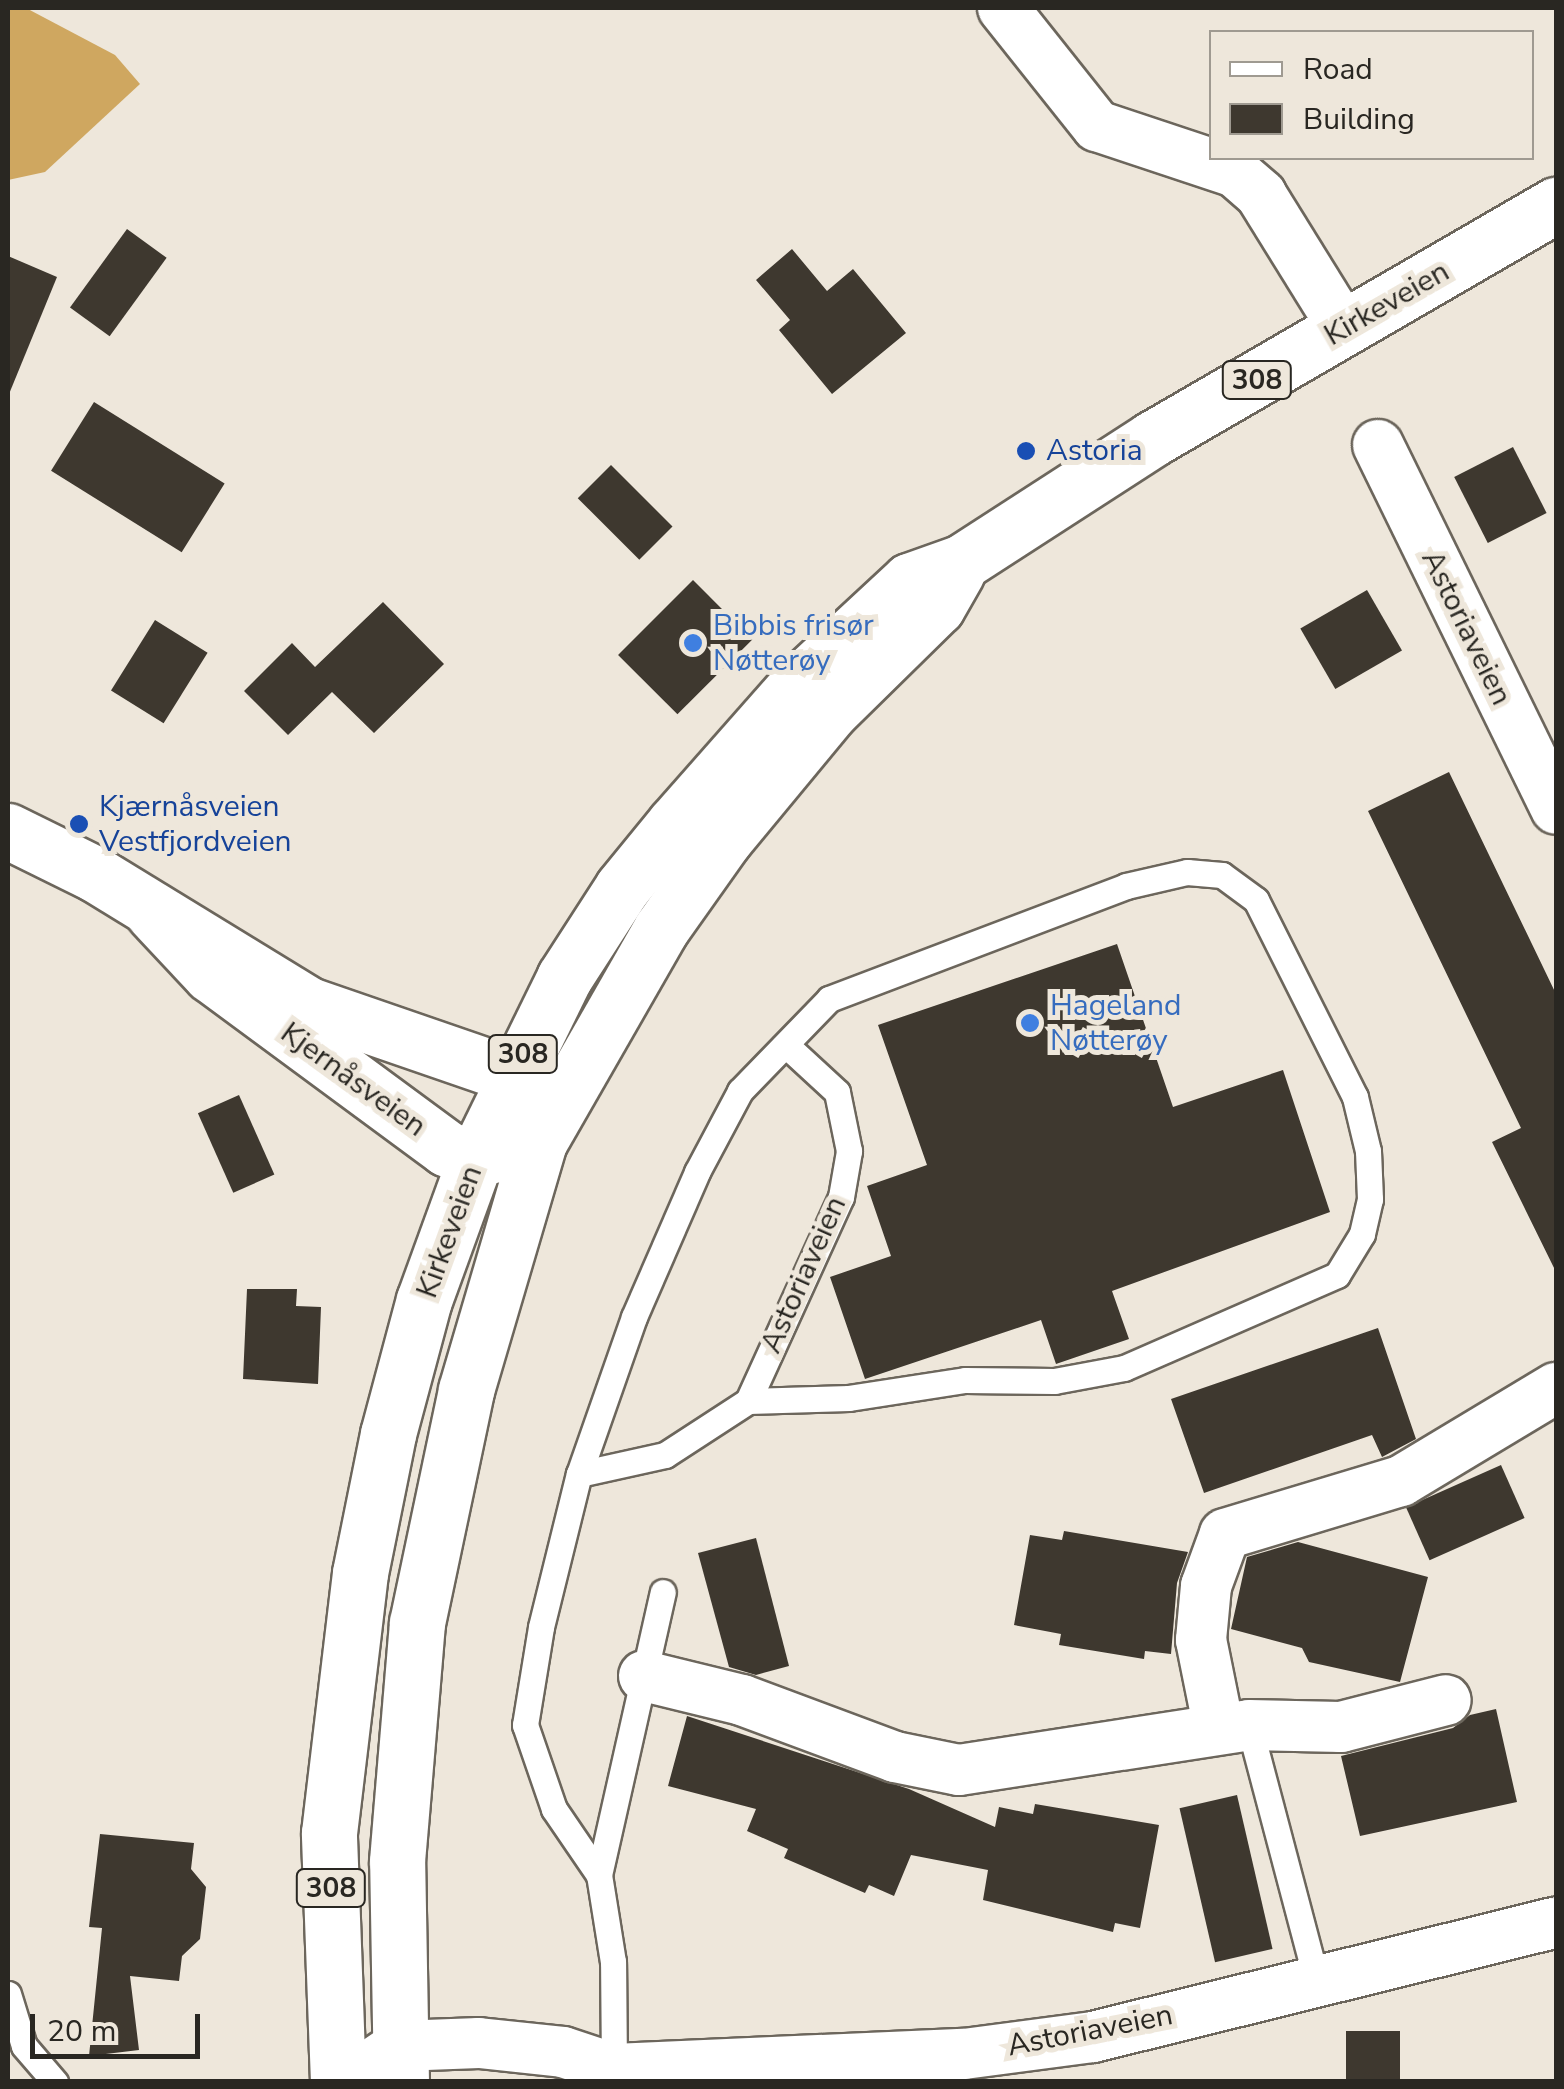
<!DOCTYPE html>
<html>
<head>
<meta charset="utf-8">
<style>
	body { margin:0 }
	#map { position:relative; width:1564px; height:2089px; overflow:hidden; background:#eee7db; font-family:"Nunito Sans",sans-serif }
	div>[style] { position:absolute }
	.forest>* { inset:0; background:#cfa760 }
	.building>* { inset:0; background:#3e382f; transform-origin:0 0 }
	.roads { filter:drop-shadow(2px 0 #6c665c) drop-shadow(-2px 0 #6c665c) drop-shadow(0 2px #6c665c) drop-shadow(0 -2px #6c665c) }
	.service>* { height:25px; margin:-12.5px; padding:0 12.5px; transform-origin:12.5px; border-radius:12.5px; background:#fff }
	.minor>* { height:50px; margin:-25px; padding:0 25px; transform-origin:25px; border-radius:25px; background:#fff }
	.secondary>* { height:55px; margin:-27.5px; padding:0 27.5px; transform-origin:27.5px; border-radius:27.5px; background:#fff }
	.primary>* { height:55px; margin:-27.5px; padding:0 27.5px; transform-origin:27.5px; border-radius:27.5px; background:#fff }
	.dots>* { width:28px; height:28px; translate:-50% -50%; box-sizing:border-box; border:5px solid #eee7db; border-radius:50% }
	span { translate:-50% -50%; white-space:nowrap; text-align:center; line-height:1.15; -webkit-text-stroke:10px #eee7db; paint-order:stroke }
	.shield-label span { padding:2px 8px; background:#eee7db; border:2px solid; border-radius:8px; -webkit-text-stroke-width:0 }
	.shield-label { font-size:28px; color:#292722; font-weight:700 }
	.street-label { font-size:30px; color:#292722 }
	.transit-label { font-size:30px; color:#164399 }
	.left { translate:0 -50%; text-align:left }
	.shop-label { font-size:30px; color:#366cbe }
	.frame { position:absolute; inset:0; border:10px solid #292722; pointer-events:none }
	.legend { position:absolute; left:1209px; top:30px; width:325px; height:130px; box-sizing:border-box; background:#eee7db; border:2px solid #9f9a91; margin:0; padding:12px 18px; list-style:none; font-size:30px; color:#292722 }
	.legend li { display:flex; align-items:center; gap:20px; height:50px }
	.legend b { width:50px; border:2px solid #9f9a91 }
	.scale { position:absolute; left:30px; top:2014px; width:170px; height:45px; box-sizing:border-box; border:5px solid #292722; border-top:0; padding-left:12px; font-size:30px; line-height:35px; white-space:nowrap; color:#292722; -webkit-text-stroke:8px #eee7db; paint-order:stroke }
</style>
</head>
<body>
<div id="map">
	<div class="forest">
		<div style="clip-path:polygon(8px 8px,26px 8px,115px 55px,140px 84px,45px 172px,8px 180px)"></div>
	</div>
	<div class="building">
		<div style="left:127px;top:229px;width:49px;height:97px;rotate:36deg"></div>
		<div style="clip-path:polygon(792px 249px,827px 291px,853px 269px,906px 333px,832px 394px,779px 330px,790px 320px,756px 280px)"></div>
		<div style="clip-path:polygon(8px 256px,57px 277px,9px 394px,8px 393px)"></div>
		<div style="left:94px;top:402px;width:154px;height:81px;rotate:32deg"></div>
		<div style="left:1513px;top:447px;width:74px;height:66px;rotate:63deg"></div>
		<div style="left:611px;top:465px;width:87px;height:47px;rotate:45deg"></div>
		<div style="left:693px;top:580px;width:84px;height:106px;rotate:45deg"></div>
		<div style="left:1367px;top:590px;width:70px;height:77px;rotate:60deg"></div>
		<div style="clip-path:polygon(383px 602px,444px 664px,374px 733px,332px 692px,288px 735px,244px 691px,292px 643px,315px 667px)"></div>
		<div style="left:155px;top:620px;width:62px;height:83px;rotate:32deg"></div>
		<div style="clip-path:polygon(1449px 772px,1556px 994px,1556px 1272px,1492px 1142px,1521px 1128px,1368px 811px)"></div>
		<div style="clip-path:polygon(1117px 944px,1173px 1107px,1283px 1070px,1330px 1212px,1112px 1291px,1129px 1339px,1056px 1364px,1041px 1320px,865px 1379px,830px 1277px,891px 1256px,867px 1186px,927px 1165px,878px 1025px)"></div>
		<div style="left:239px;top:1095px;width:87px;height:45px;rotate:66deg"></div>
		<div style="clip-path:polygon(247px 1289px,297px 1289px,296px 1306px,321px 1307px,318px 1384px,243px 1379px)"></div>
		<div style="clip-path:polygon(1378px 1328px,1416px 1439px,1382px 1457px,1372px 1435px,1204px 1493px,1171px 1399px)"></div>
		<div style="left:1501px;top:1465px;width:58px;height:104px;rotate:66deg"></div>
		<div style="clip-path:polygon(1064px 1531px,1188px 1552px,1177px 1583px,1171px 1654px,1145px 1651px,1144px 1659px,1059px 1645px,1061px 1634px,1014px 1625px,1030px 1535px,1062px 1540px)"></div>
		<div style="clip-path:polygon(756px 1538px,789px 1666px,756px 1675px,729px 1667px,698px 1553px)"></div>
		<div style="clip-path:polygon(1298px 1542px,1428px 1577px,1400px 1682px,1309px 1662px,1302px 1648px,1231px 1629px,1247px 1557px)"></div>
		<div style="clip-path:polygon(1496px 1709px,1517px 1802px,1360px 1836px,1341px 1756px,1453px 1728px,1470px 1715px)"></div>
		<div style="clip-path:polygon(687px 1716px,909px 1789px,995px 1827px,999px 1807px,1033px 1814px,1035px 1804px,1159px 1825px,1140px 1928px,1115px 1923px,1113px 1932px,983px 1900px,988px 1870px,911px 1855px,894px 1896px,869px 1885px,865px 1893px,784px 1858px,788px 1849px,747px 1831px,756px 1809px,668px 1786px)"></div>
		<div style="left:1237px;top:1795px;width:158px;height:59px;rotate:77deg"></div>
		<div style="clip-path:polygon(100px 1834px,194px 1843px,191px 1869px,206px 1887px,200px 1939px,182px 1956px,179px 1981px,130px 1976px,139px 2050px,89px 2056px,102px 1928px,89px 1927px)"></div>
		<div style="left:1346px;top:2031px;width:54px;height:51px"></div>
	</div>
	<div class="roads">
		<div class="service">
			<div style="left:579px;top:1474px;width:88px;rotate:-12.5deg"></div>
			<div style="left:665px;top:1455px;width:99px;rotate:-33deg"></div>
			<div style="left:748px;top:1401px;width:224px;rotate:-65.5deg"></div>
			<div style="left:841px;top:1197px;width:47px;rotate:-80.1deg"></div>
			<div style="left:849px;top:1151px;width:60px;rotate:-101.5deg"></div>
			<div style="left:837px;top:1092px;width:69px;rotate:-137.3deg"></div>
			<div style="left:1249px;top:1725px;width:262px;rotate:75.2deg"></div>
			<div style="left:599px;top:1875px;width:290px;rotate:-77.3deg"></div>
			<div style="left:8px;top:1994px;width:54px;rotate:72.9deg"></div>
			<div style="left:24px;top:2046px;width:48px;rotate:49.3deg"></div>
			<div style="left:614px;top:2069px;width:107px;rotate:-90.5deg"></div>
			<div style="left:613px;top:1962px;width:88px;rotate:-99.1deg"></div>
			<div style="left:599px;top:1875px;width:80px;rotate:-124.3deg"></div>
			<div style="left:554px;top:1809px;width:89px;rotate:-109deg"></div>
			<div style="left:525px;top:1725px;width:99px;rotate:-80.7deg"></div>
			<div style="left:541px;top:1627px;width:158px;rotate:-76.1deg"></div>
			<div style="left:579px;top:1474px;width:166px;rotate:-70.7deg"></div>
			<div style="left:634px;top:1317px;width:158px;rotate:-66.5deg"></div>
			<div style="left:697px;top:1172px;width:92px;rotate:-62deg"></div>
			<div style="left:740px;top:1091px;width:128px;rotate:-45.9deg"></div>
			<div style="left:829px;top:999px;width:318px;rotate:-20.8deg"></div>
			<div style="left:1126px;top:886px;width:63px;rotate:-12.9deg"></div>
			<div style="left:1187px;top:872px;width:35px;rotate:5deg"></div>
			<div style="left:1222px;top:875px;width:42px;rotate:36.3deg"></div>
			<div style="left:1256px;top:900px;width:220px;rotate:63.3deg"></div>
			<div style="left:1355px;top:1097px;width:56px;rotate:76.5deg"></div>
			<div style="left:1368px;top:1151px;width:48px;rotate:87.6deg"></div>
			<div style="left:1370px;top:1199px;width:36px;rotate:103deg"></div>
			<div style="left:1362px;top:1234px;width:48px;rotate:121.4deg"></div>
			<div style="left:1337px;top:1275px;width:232px;rotate:156.4deg"></div>
			<div style="left:1124px;top:1368px;width:71px;rotate:169.5deg"></div>
			<div style="left:1054px;top:1381px;width:89px;rotate:-179.4deg"></div>
			<div style="left:965px;top:1380px;width:117px;rotate:171.2deg"></div>
			<div style="left:849px;top:1398px;width:101px;rotate:178.3deg"></div>
		</div>
		<div class="minor">
			<div style="left:1003px;top:8px;width:151px;rotate:51.5deg"></div>
			<div style="left:1097px;top:126px;width:145px;rotate:18.4deg"></div>
			<div style="left:1235px;top:172px;width:35px;rotate:41deg"></div>
			<div style="left:1261px;top:195px;width:158px;rotate:58.2deg"></div>
			<div style="left:1378px;top:445px;width:405px;rotate:63.9deg"></div>
			<div style="left:644px;top:1676px;width:101px;rotate:13.8deg"></div>
			<div style="left:742px;top:1700px;width:163px;rotate:20.4deg"></div>
			<div style="left:895px;top:1757px;width:65px;rotate:11.5deg"></div>
			<div style="left:959px;top:1770px;width:293px;rotate:-8.8deg"></div>
			<div style="left:1249px;top:1725px;width:92px;rotate:1.2deg"></div>
			<div style="left:1341px;top:1727px;width:108px;rotate:-14.4deg"></div>
			<div style="left:1219px;top:1729px;width:91px;rotate:-101.4deg"></div>
			<div style="left:1201px;top:1640px;width:54px;rotate:-84.7deg"></div>
			<div style="left:1206px;top:1586px;width:55px;rotate:-69.9deg"></div>
			<div style="left:1225px;top:1534px;width:184px;rotate:-16.8deg"></div>
			<div style="left:1401px;top:1481px;width:181px;rotate:-31deg"></div>
			<div style="left:346px;top:2082px;width:64px;rotate:-34.2deg"></div>
			<div style="left:399px;top:2046px;width:80px;rotate:-2.1deg"></div>
			<div style="left:479px;top:2043px;width:84px;rotate:6.1deg"></div>
			<div style="left:563px;top:2052px;width:54px;rotate:18.4deg"></div>
			<div style="left:614px;top:2069px;width:350px;rotate:-2.5deg"></div>
			<div style="left:964px;top:2054px;width:130px;rotate:-7.5deg"></div>
			<div style="left:1093px;top:2037px;width:477px;rotate:-13.9deg"></div>
		</div>
		<div class="secondary">
			<div style="left:8px;top:831px;width:97px;rotate:26.3deg"></div>
			<div style="left:95px;top:874px;width:251px;rotate:31.5deg"></div>
			<div style="left:309px;top:1005px;width:215px;rotate:19deg"></div>
			<div style="left:512px;top:1075px;width:72px;rotate:68.1deg"></div>
			<div style="left:539px;top:1142px;width:66px;rotate:164.3deg"></div>
			<div style="left:475px;top:1160px;width:31px;rotate:-158deg"></div>
			<div style="left:446px;top:1148px;width:293px;rotate:-143.6deg"></div>
			<div style="left:210px;top:974px;width:83px;rotate:-133.1deg"></div>
		</div>
		<div class="primary">
			<div style="left:338px;top:2082px;width:249px;rotate:-92.1deg"></div>
			<div style="left:329px;top:1833px;width:262px;rotate:-83.2deg"></div>
			<div style="left:360px;top:1573px;width:142px;rotate:-78.6deg"></div>
			<div style="left:388px;top:1434px;width:139px;rotate:-75deg"></div>
			<div style="left:424px;top:1300px;width:149px;rotate:-70deg"></div>
			<div style="left:475px;top:1160px;width:203px;rotate:-63.9deg"></div>
			<div style="left:564px;top:978px;width:107px;rotate:-57.2deg"></div>
			<div style="left:622px;top:888px;width:84px;rotate:-50.8deg"></div>
			<div style="left:675px;top:823px;width:181px;rotate:-48.6deg"></div>
			<div style="left:795px;top:687px;width:156px;rotate:-42.9deg"></div>
			<div style="left:909px;top:581px;width:56px;rotate:-19.7deg"></div>
			<div style="left:962px;top:562px;width:226px;rotate:-32.9deg"></div>
			<div style="left:1152px;top:439px;width:467px;rotate:-30.1deg"></div>
			<div style="left:401px;top:2082px;width:221px;rotate:-91deg"></div>
			<div style="left:397px;top:1861px;width:239px;rotate:-85.2deg"></div>
			<div style="left:417px;top:1623px;width:238px;rotate:-78.1deg"></div>
			<div style="left:466px;top:1390px;width:259px;rotate:-73.6deg"></div>
			<div style="left:539px;top:1142px;width:245px;rotate:-60.2deg"></div>
			<div style="left:661px;top:929px;width:109px;rotate:-54.7deg"></div>
			<div style="left:724px;top:840px;width:165px;rotate:-50.4deg"></div>
			<div style="left:829px;top:713px;width:151px;rotate:-44.5deg"></div>
			<div style="left:937px;top:607px;width:40px;rotate:-60.3deg"></div>
		</div>
	</div>
	<div class="dots">
		<div style="left:1026px;top:451px;background:#1a4fb4"></div>
		<div style="left:693px;top:643px;background:#3f7fe0"></div>
		<div style="left:79px;top:824px;background:#1a4fb4"></div>
		<div style="left:1030px;top:1023px;background:#3f7fe0"></div>
	</div>
	<div class="shield-label">
		<span style="left:1257px;top:380px">308</span>
		<span style="left:523px;top:1054px">308</span>
		<span style="left:331px;top:1888px">308</span>
	</div>
	<div class="street-label">
		<span style="left:1387px;top:304px;rotate:-30deg">Kirkeveien</span>
		<span style="left:1466px;top:628px;rotate:64deg">Astoriaveien</span>
		<span style="left:353px;top:1080px;rotate:36deg">Kjernåsveien</span>
		<span style="left:450px;top:1232px;rotate:-70deg">Kirkeveien</span>
		<span style="left:804px;top:1275px;rotate:-66deg">Astoriaveien</span>
		<span style="left:1090px;top:2031px;rotate:-11deg">Astoriaveien</span>
	</div>
	<div class="transit-label">
		<span class="left" style="left:1046px;top:451px">Astoria</span>
		<span class="left" style="left:99px;top:824px">Kjærnåsveien<br>Vestfjordveien</span>
	</div>
	<div class="shop-label">
		<span class="left" style="left:713px;top:643px">Bibbis frisør<br>Nøtterøy</span>
		<span class="left" style="left:1050px;top:1023px">Hageland<br>Nøtterøy</span>
	</div>
	<div class="frame"></div>
	<ul class="legend">
	<li><b style="height:12px;background:#fff"></b>Road</li>
	<li><b style="height:28px;background:#3e382f"></b>Building</li>
	</ul>
	<div class="scale">20 m</div>
</div>
</body>
</html>
